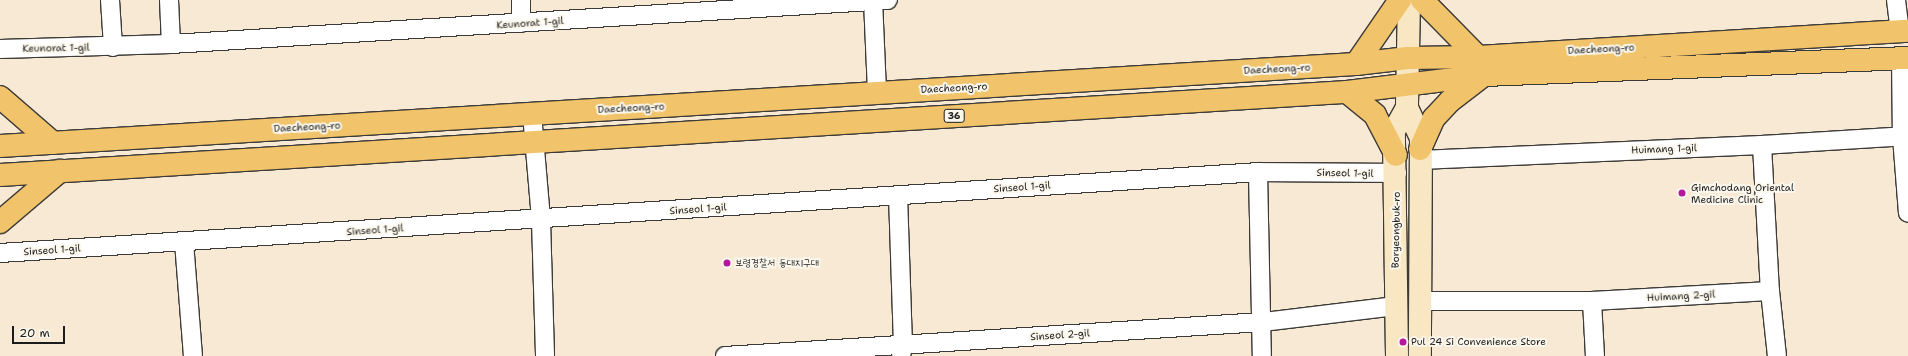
<!DOCTYPE html>
<html>
<head>
<meta charset="utf-8">
<style>
	body { margin:0 }
	#map { position:relative; width:1908px; height:356px; overflow:hidden; background:#f7e9d4; font-family:"Shantell Sans","Poor Story",sans-serif }
	div>[style] { position:absolute }
	.roads { filter:drop-shadow(1px 0 #3d3b38) drop-shadow(-1px 0 #3d3b38) drop-shadow(0 1px #3d3b38) drop-shadow(0 -1px #3d3b38) }
	.minor>* { height:18px; margin:-9px; padding:0 9px; transform-origin:9px; border-radius:9px; background:#fff }
	.secondary>* { height:22px; margin:-11px; padding:0 11px; transform-origin:11px; border-radius:11px; background:#f9e7c3 }
	.primary>* { height:22px; margin:-11px; padding:0 11px; transform-origin:11px; border-radius:11px; background:#f1c36a }
	.dots>* { width:11px; height:11px; translate:-50% -50%; box-sizing:border-box; border:2px solid #fbf7ec; border-radius:50% }
	span { translate:-50% -50%; white-space:nowrap; text-align:center; line-height:1.15; -webkit-text-stroke:4px #fbf7ec; paint-order:stroke }
	.shield-label span { padding:1px 3px; background:#fbf7ec; border:1px solid; border-radius:3px; -webkit-text-stroke-width:0 }
	.shield-label { font-size:9px; color:#1c1c1c; font-weight:700 }
	.street-label { font-size:10px; color:#1c1c1c }
	.poi-label { font-size:10px; color:#1c1c1c }
	.left { translate:0 -50%; text-align:left }
	.scale { position:absolute; left:12px; top:326px; width:53px; height:18px; box-sizing:border-box; border:2px solid #1c1c1c; border-top:0; padding-left:5px; font-size:12px; line-height:14px; white-space:nowrap; color:#1c1c1c; -webkit-text-stroke:3px #fbf7ec; paint-order:stroke }
</style>
</head>
<body>
<div id="map">
	<div class="roads">
		<div class="minor">
			<div style="left:110px;top:0;width:47px;rotate:86.3deg"></div>
			<div style="left:169px;top:0;width:44px;rotate:87.4deg"></div>
			<div style="left:521px;top:0;width:23px;rotate:90deg"></div>
			<div style="left:873px;top:0;width:93px;rotate:87.5deg"></div>
			<div style="left:1896px;top:0;width:31px;rotate:83deg"></div>
			<div style="left:0;top:49px;width:171px;rotate:-1.7deg"></div>
			<div style="left:171px;top:44px;width:718px;rotate:-3.51deg"></div>
			<div style="left:1901px;top:59px;width:78px;rotate:89.3deg"></div>
			<div style="left:1902px;top:137px;width:76px;rotate:85.5deg"></div>
			<div style="left:532px;top:114px;width:106px;rotate:85.1deg"></div>
			<div style="left:541px;top:220px;width:136px;rotate:88.3deg"></div>
			<div style="left:1762px;top:145px;width:146px;rotate:86.9deg"></div>
			<div style="left:1420px;top:160px;width:342px;rotate:-2.5deg"></div>
			<div style="left:1762px;top:145px;width:146px;rotate:-3.5deg"></div>
			<div style="left:1258px;top:172px;width:184px;rotate:88.8deg"></div>
			<div style="left:898px;top:195px;width:150px;rotate:88.1deg"></div>
			<div style="left:903px;top:345px;width:11px;rotate:100deg"></div>
			<div style="left:184px;top:242px;width:114px;rotate:85.5deg"></div>
			<div style="left:0;top:253px;width:1261px;rotate:-3.68deg"></div>
			<div style="left:1258px;top:172px;width:139px;rotate:0.4deg"></div>
			<div style="left:1419px;top:301px;width:173px"></div>
			<div style="left:1592px;top:301px;width:178px;rotate:-3.2deg"></div>
			<div style="left:1770px;top:291px;width:65px;rotate:83.9deg"></div>
			<div style="left:1592px;top:301px;width:55px;rotate:86.9deg"></div>
			<div style="left:725px;top:356px;width:539px;rotate:-3.62deg"></div>
			<div style="left:1263px;top:322px;width:133px;rotate:-6.9deg"></div>
		</div>
		<div class="secondary">
			<div style="left:1409px;top:0;width:108px;rotate:91.1deg"></div>
			<div style="left:1407px;top:108px;width:33px;rotate:65deg"></div>
			<div style="left:1421px;top:138px;width:218px;rotate:90.3deg"></div>
			<div style="left:1397px;top:356px;width:225px;rotate:-90.8deg"></div>
			<div style="left:1394px;top:131px;width:26px;rotate:-61deg"></div>
		</div>
		<div class="primary">
			<div style="left:1422px;top:0;width:80px;rotate:45.5deg"></div>
			<div style="left:1356px;top:64px;width:78px;rotate:-55.5deg"></div>
			<div style="left:1347px;top:92px;width:36px;rotate:39deg"></div>
			<div style="left:1375px;top:115px;width:45px;rotate:62.3deg"></div>
			<div style="left:0;top:97px;width:70px;rotate:41deg"></div>
			<div style="left:0;top:146px;width:1358px;rotate:-3.46deg"></div>
			<div style="left:1356px;top:64px;width:52px;rotate:-6.6deg"></div>
			<div style="left:1408px;top:58px;width:70px;rotate:-0.8deg"></div>
			<div style="left:1478px;top:57px;width:431px;rotate:-3.5deg"></div>
			<div style="left:1420px;top:149px;width:34px;rotate:-66deg"></div>
			<div style="left:1434px;top:118px;width:23px;rotate:-47deg"></div>
			<div style="left:1450px;top:101px;width:43px;rotate:-37.4deg"></div>
			<div style="left:0;top:175px;width:1350px;rotate:-3.53deg"></div>
			<div style="left:1347px;top:92px;width:139px;rotate:-7deg"></div>
			<div style="left:1485px;top:75px;width:423px;rotate:-2.3deg"></div>
			<div style="left:0;top:222px;width:79px;rotate:-40.4deg"></div>
		</div>
	</div>
	<div class="dots">
		<div style="left:1682px;top:193px;background:#b5179e"></div>
		<div style="left:727px;top:263px;background:#b5179e"></div>
		<div style="left:1403px;top:342px;background:#b5179e"></div>
	</div>
	<div class="shield-label">
		<span style="left:954px;top:116px">36</span>
	</div>
	<div class="street-label">
		<span style="left:530px;top:23px;rotate:-4deg">Keunorat 1-gil</span>
		<span style="left:56px;top:48px;rotate:-1deg">Keunorat 1-gil</span>
		<span style="left:1601px;top:49px;rotate:-3deg">Daecheong-ro</span>
		<span style="left:1277px;top:69px;rotate:-3deg">Daecheong-ro</span>
		<span style="left:954px;top:88px;rotate:-3deg">Daecheong-ro</span>
		<span style="left:631px;top:108px;rotate:-3deg">Daecheong-ro</span>
		<span style="left:307px;top:127px;rotate:-3deg">Daecheong-ro</span>
		<span style="left:1664px;top:149px;rotate:-2deg">Huimang 1-gil</span>
		<span style="left:1345px;top:173px;rotate:1deg">Sinseol 1-gil</span>
		<span style="left:1022px;top:187px;rotate:-4deg">Sinseol 1-gil</span>
		<span style="left:698px;top:209px;rotate:-4deg">Sinseol 1-gil</span>
		<span style="left:375px;top:230px;rotate:-4deg">Sinseol 1-gil</span>
		<span style="left:1396px;top:230px;rotate:-89deg">Boryeongbuk-ro</span>
		<span style="left:52px;top:250px;rotate:-4deg">Sinseol 1-gil</span>
		<span style="left:1681px;top:296px;rotate:-3deg">Huimang 2-gil</span>
		<span style="left:1060px;top:335px;rotate:-4deg">Sinseol 2-gil</span>
	</div>
	<div class="poi-label">
		<span class="left" style="left:1691px;top:193px">Gimchodang Oriental<br>Medicine Clinic</span>
		<span class="left" style="left:735px;top:263px">보령경찰서 동대지구대</span>
		<span class="left" style="left:1411px;top:342px">Pul 24 Si Convenience Store</span>
	</div>
	<div class="scale">20 m</div>
</div>
</body>
</html>
